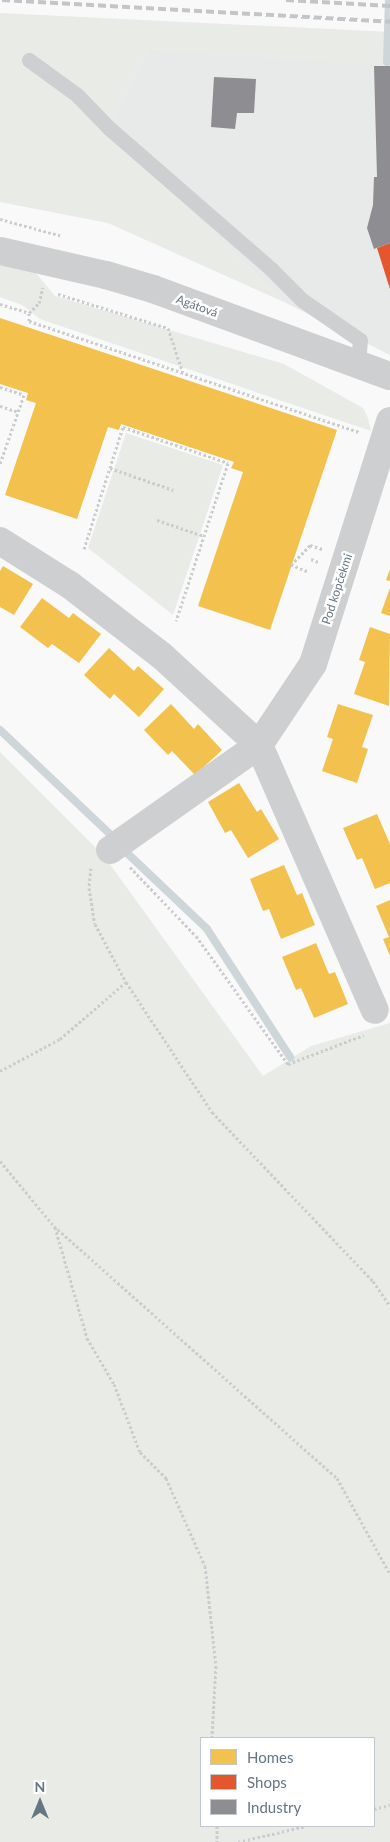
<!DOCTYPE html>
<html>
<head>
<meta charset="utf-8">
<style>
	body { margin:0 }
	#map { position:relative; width:390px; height:1842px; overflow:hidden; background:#f9f9f9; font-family:Lato,sans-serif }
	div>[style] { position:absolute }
	.built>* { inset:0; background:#e8e9e9 }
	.green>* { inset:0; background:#e8ebe6 }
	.homes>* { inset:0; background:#f2c14e }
	.shops>* { inset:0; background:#e4572e }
	.industry>* { inset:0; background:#8d8d92 }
	.stream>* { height:8px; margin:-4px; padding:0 4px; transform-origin:4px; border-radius:4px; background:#ced6d9 }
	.path>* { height:3px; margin-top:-1.5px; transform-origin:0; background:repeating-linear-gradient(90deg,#cbcccd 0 2.5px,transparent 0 5px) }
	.service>* { height:15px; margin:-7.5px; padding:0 7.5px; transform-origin:7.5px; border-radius:7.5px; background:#cecfd0 }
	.minor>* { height:28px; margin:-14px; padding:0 14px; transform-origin:14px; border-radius:14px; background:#cecfd0 }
	.tertiary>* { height:28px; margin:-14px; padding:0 14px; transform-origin:14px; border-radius:14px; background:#cecfd0 }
	.rail>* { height:4px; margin-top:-2px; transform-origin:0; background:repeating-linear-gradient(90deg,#c3c5c6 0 8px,transparent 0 12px) }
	span { translate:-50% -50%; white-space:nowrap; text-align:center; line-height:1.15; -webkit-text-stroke:5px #fff; paint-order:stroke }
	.street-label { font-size:12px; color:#657683 }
	.legend { position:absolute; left:200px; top:1737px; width:175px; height:90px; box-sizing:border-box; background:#fff; border:1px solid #c1c8cd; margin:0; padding:6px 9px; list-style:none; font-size:15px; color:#657683 }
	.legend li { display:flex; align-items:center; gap:10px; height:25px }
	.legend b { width:25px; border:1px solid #c1c8cd }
	.north { position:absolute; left:15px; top:1777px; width:50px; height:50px; -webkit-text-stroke:4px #fff; paint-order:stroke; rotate:0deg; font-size:14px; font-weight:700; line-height:20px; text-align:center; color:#657683 }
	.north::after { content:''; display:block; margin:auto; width:18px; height:22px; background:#657683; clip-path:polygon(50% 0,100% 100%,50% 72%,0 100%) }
</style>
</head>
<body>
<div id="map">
	<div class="built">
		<div style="clip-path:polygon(149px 49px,390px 66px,390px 355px,286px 303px,107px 132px)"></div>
	</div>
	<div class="green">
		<div style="clip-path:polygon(0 13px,390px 32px,390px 243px,374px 249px,367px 234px,373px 205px,374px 177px,377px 176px,374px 66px,149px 49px,107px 132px,286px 303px,108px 223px,0 202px)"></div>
		<div style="clip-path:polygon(0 264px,35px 272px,55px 296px,284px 364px,363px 408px,368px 418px,371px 431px,40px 319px,22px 305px,0 297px)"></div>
		<div style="clip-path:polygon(126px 433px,223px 465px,173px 615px,88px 548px)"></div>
		<div style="clip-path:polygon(evenodd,0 752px,104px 856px,263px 1076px,311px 1046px,390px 1023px,390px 1842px,0 1842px,0 752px,201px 1738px,374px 1738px,374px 1826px,201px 1826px,201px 1738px)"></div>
	</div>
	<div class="homes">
		<div style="clip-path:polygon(0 318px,337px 430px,270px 630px,198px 606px,243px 472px,231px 468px,234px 462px,121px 424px,119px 430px,108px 427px,77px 519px,5px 495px,36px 403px,26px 400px,28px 393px,0 384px)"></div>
		<div style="clip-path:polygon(3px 566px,33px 584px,14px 615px,0 607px,0 571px)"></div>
		<div style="clip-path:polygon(390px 569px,390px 581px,386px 580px)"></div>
		<div style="clip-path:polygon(390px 588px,390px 616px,381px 613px)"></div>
		<div style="clip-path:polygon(42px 598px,69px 618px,73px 613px,101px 634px,79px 663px,52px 644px,48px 648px,20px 627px)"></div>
		<div style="clip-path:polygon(370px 627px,390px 634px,389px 706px,354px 694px,365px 662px,359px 660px)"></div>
		<div style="clip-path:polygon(109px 648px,134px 671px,138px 666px,164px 689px,139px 717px,114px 694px,110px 699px,84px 675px)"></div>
		<div style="clip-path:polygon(171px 704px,194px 729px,198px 724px,222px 750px,195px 775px,172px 751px,168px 755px,144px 730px)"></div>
		<div style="clip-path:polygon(338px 704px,373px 715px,362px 747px,368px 749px,357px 783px,322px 771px,333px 739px,327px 737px)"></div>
		<div style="clip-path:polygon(239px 783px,257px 812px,261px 809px,279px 839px,248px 858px,231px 830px,225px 833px,208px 802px)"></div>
		<div style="clip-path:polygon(377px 814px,390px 844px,390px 883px,375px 889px,362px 858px,357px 860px,343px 828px)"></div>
		<div style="clip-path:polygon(284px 865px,297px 895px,302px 893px,315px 925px,281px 939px,269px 909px,263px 911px,250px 879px)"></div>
		<div style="clip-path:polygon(390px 900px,390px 956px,383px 939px,389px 937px,376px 906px)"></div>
		<div style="clip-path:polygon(316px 943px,329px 974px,335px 972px,348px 1004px,314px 1018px,301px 988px,296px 990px,282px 957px)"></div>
	</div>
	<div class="shops">
		<div style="clip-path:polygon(390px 243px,390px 289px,377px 248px)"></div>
	</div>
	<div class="industry">
		<div style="clip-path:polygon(374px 66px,390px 66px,390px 243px,374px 249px,367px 228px,373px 205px,374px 177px,377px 177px)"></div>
		<div style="clip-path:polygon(214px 77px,256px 79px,254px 113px,237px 113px,235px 129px,211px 127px)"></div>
	</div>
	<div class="stream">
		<div style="left:387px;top:62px;width:62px;rotate:-88.2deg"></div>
		<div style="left:0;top:730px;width:154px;rotate:43.4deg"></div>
		<div style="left:127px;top:853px;width:110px;rotate:43.5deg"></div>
		<div style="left:207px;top:929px;width:153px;rotate:57deg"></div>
	</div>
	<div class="path">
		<div style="left:0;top:219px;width:64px;rotate:15.3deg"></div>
		<div style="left:58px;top:294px;width:115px;rotate:17.2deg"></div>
		<div style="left:168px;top:328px;width:47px;rotate:71.6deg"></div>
		<div style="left:0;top:304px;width:30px;rotate:17deg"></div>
		<div style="left:29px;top:313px;width:14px;rotate:-45deg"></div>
		<div style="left:39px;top:303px;width:16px;rotate:-76deg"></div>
		<div style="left:29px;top:313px;width:8px;rotate:90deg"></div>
		<div style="left:29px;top:321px;width:348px;rotate:18.6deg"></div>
		<div style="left:0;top:387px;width:25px;rotate:18deg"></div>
		<div style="left:24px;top:395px;width:73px;rotate:109.2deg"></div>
		<div style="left:0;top:406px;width:19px;rotate:18deg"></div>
		<div style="left:110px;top:468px;width:67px;rotate:19.2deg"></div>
		<div style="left:157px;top:520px;width:50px;rotate:18.8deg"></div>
		<div style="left:84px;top:549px;width:128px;rotate:-72.3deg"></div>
		<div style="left:123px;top:427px;width:111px;rotate:18.9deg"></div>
		<div style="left:228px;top:463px;width:166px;rotate:108.2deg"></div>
		<div style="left:311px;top:559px;width:8px;rotate:23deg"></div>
		<div style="left:307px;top:571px;width:17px;rotate:-159deg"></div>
		<div style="left:291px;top:565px;width:28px;rotate:-46deg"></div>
		<div style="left:310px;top:545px;width:13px;rotate:18deg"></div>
		<div style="left:130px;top:867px;width:95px;rotate:46.3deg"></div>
		<div style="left:196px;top:936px;width:158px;rotate:54.3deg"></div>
		<div style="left:288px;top:1064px;width:81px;rotate:-20.9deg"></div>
		<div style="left:91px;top:868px;width:20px;rotate:96deg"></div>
		<div style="left:89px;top:888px;width:36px;rotate:81deg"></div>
		<div style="left:95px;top:924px;width:66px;rotate:61.9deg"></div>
		<div style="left:126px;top:982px;width:156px;rotate:56.5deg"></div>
		<div style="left:212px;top:1112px;width:233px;rotate:46.4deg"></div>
		<div style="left:373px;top:1281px;width:30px;rotate:56deg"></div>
		<div style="left:0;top:1071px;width:68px;rotate:-28.1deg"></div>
		<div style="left:60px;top:1039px;width:87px;rotate:-40.8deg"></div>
		<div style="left:0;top:1161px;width:85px;rotate:50.3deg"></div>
		<div style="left:54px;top:1226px;width:379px;rotate:41.7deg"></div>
		<div style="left:337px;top:1478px;width:110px;rotate:61.1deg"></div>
		<div style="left:55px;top:1227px;width:116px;rotate:73.9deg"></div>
		<div style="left:87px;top:1338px;width:53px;rotate:59.6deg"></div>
		<div style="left:114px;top:1384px;width:73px;rotate:69.1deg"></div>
		<div style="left:140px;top:1452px;width:37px;rotate:45deg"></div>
		<div style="left:166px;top:1478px;width:96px;rotate:66.1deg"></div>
		<div style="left:205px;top:1566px;width:101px;rotate:83.7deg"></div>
		<div style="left:216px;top:1666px;width:72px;rotate:93.2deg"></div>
		<div style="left:374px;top:1809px;width:16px;rotate:-14deg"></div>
		<div style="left:217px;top:1826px;width:16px;rotate:90deg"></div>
		<div style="left:238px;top:1842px;width:70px;rotate:-13.2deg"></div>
	</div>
	<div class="service">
		<div style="left:29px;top:60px;width:59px;rotate:36.1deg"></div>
		<div style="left:77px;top:95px;width:46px;rotate:45.9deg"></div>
		<div style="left:109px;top:128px;width:215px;rotate:41deg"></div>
		<div style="left:271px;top:269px;width:44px;rotate:45deg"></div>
		<div style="left:302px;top:300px;width:70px;rotate:34.6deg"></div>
		<div style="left:360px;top:340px;width:24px;rotate:95deg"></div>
	</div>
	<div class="minor">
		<div style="left:0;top:541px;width:83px;rotate:32.2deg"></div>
		<div style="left:70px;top:585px;width:116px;rotate:37.7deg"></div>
		<div style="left:162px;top:656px;width:132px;rotate:42.5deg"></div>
		<div style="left:259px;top:745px;width:289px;rotate:66.4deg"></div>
		<div style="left:110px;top:850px;width:182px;rotate:-35.2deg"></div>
		<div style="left:259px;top:745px;width:97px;rotate:-56.3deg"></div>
		<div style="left:313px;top:664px;width:255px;rotate:-72.4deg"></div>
	</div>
	<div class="tertiary">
		<div style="left:0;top:251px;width:109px;rotate:12.8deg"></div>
		<div style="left:106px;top:275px;width:49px;rotate:16.6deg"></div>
		<div style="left:153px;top:289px;width:252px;rotate:20.2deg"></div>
	</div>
	<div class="rail">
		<div style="left:2px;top:0;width:389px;rotate:3.2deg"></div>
		<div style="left:286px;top:0;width:104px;rotate:3.3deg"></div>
	</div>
	<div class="street-label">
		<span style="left:197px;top:306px;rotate:20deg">Agátová</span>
		<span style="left:337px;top:589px;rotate:-72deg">Pod kopčekmi</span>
	</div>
	<ul class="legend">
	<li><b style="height:14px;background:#f2c14e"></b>Homes</li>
	<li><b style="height:14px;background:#e4572e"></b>Shops</li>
	<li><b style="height:14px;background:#8d8d92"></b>Industry</li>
	</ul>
	<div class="north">N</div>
</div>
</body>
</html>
